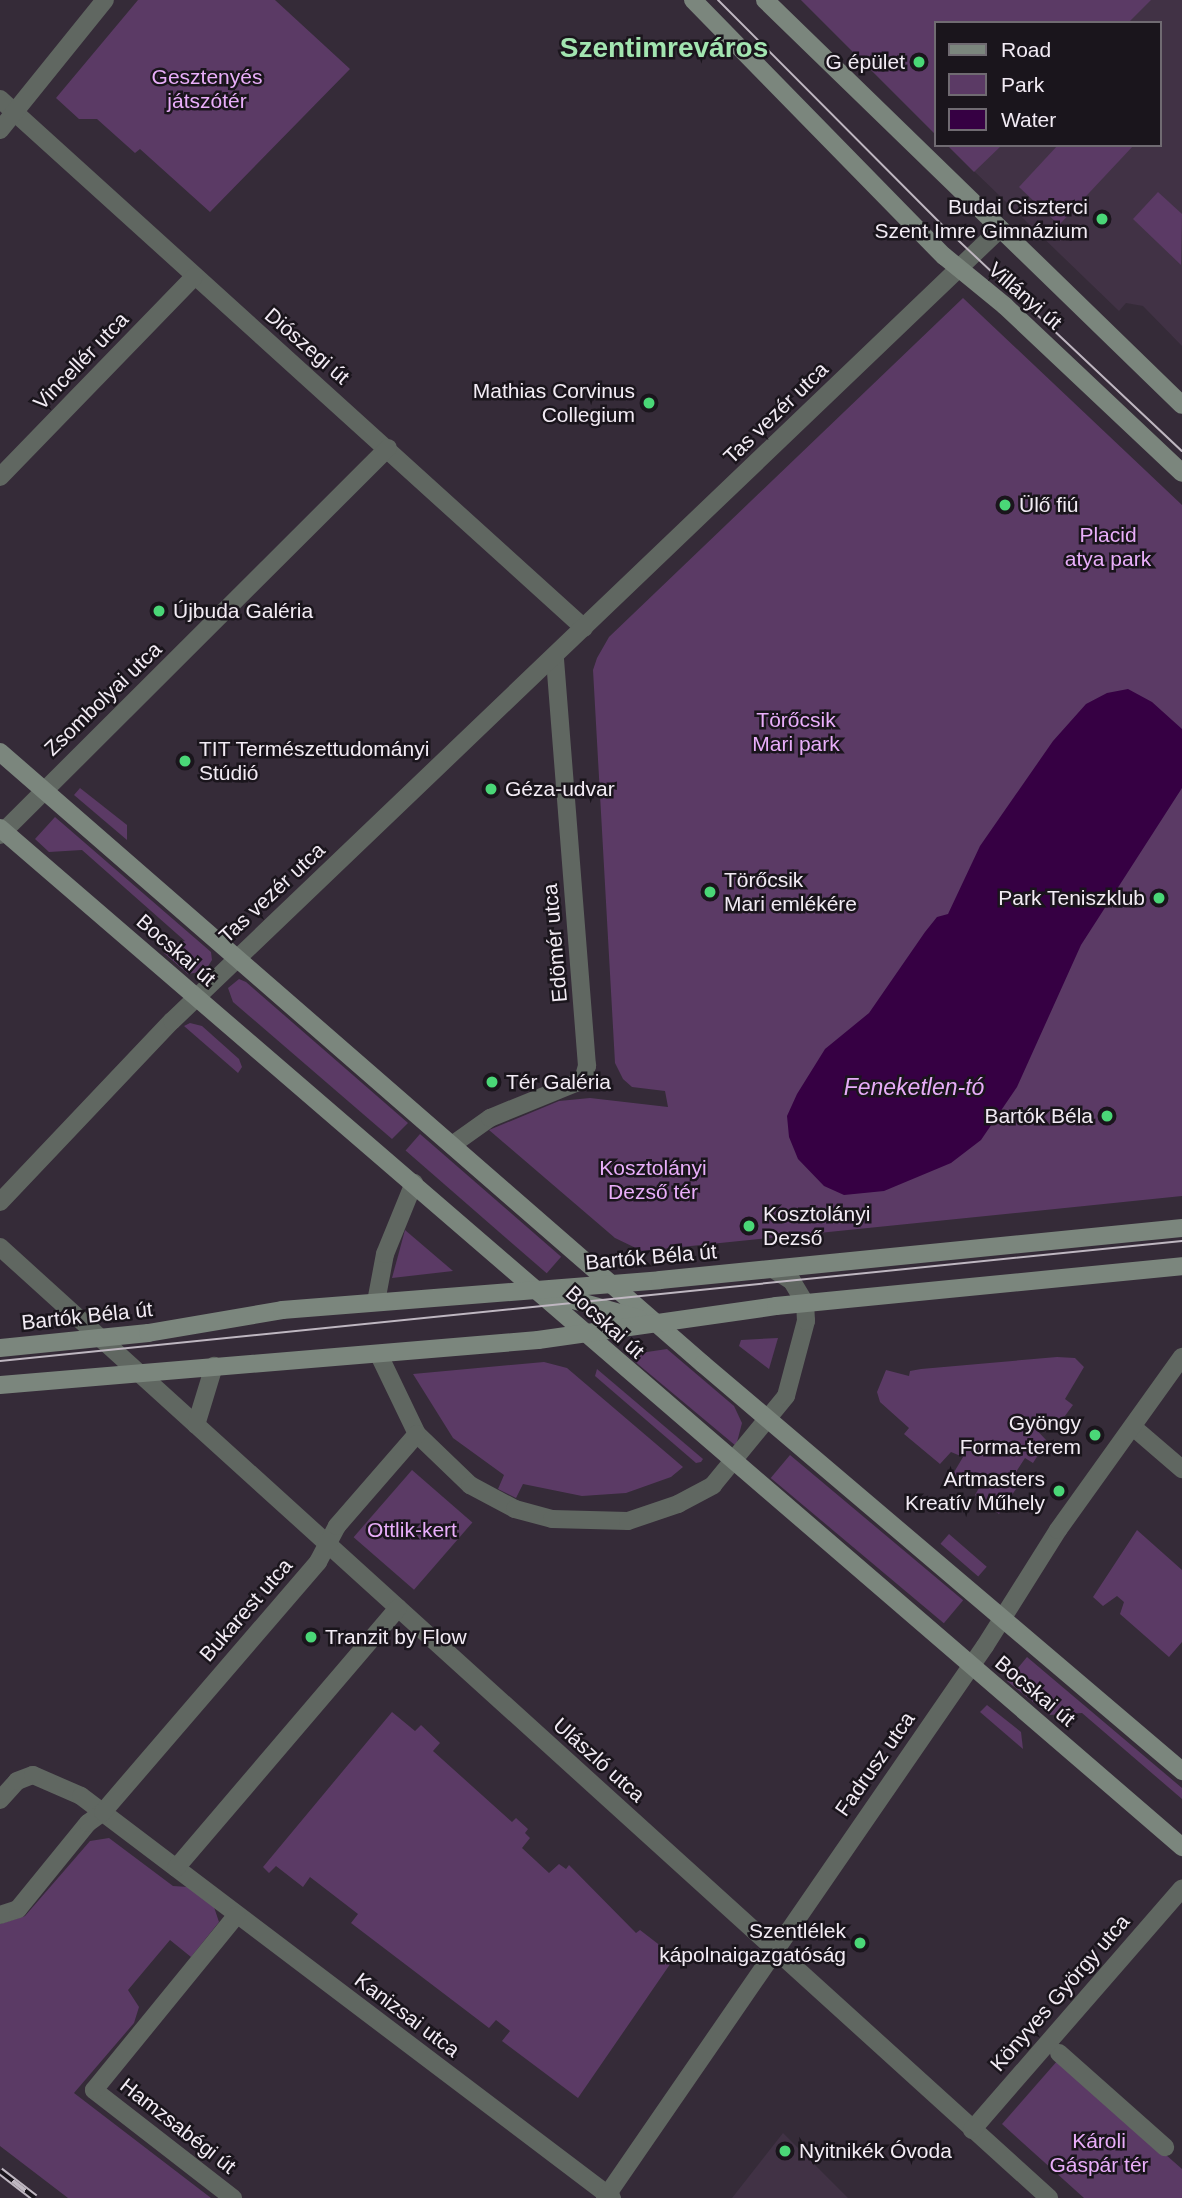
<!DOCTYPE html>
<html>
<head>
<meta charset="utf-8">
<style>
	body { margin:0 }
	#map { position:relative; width:1182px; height:2198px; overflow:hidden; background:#352b38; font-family:Helvetica,sans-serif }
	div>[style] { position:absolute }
	.built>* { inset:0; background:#413245 }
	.green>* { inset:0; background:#5b3a65; transform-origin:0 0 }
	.water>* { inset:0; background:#360043 }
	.street>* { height:18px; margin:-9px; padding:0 9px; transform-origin:9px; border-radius:9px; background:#606761 }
	.secondary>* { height:18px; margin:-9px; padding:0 9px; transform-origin:9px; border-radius:9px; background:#7b867d }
	.tram>* { height:2px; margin:-1px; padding:0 1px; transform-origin:1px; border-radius:1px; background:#bfb7c1 }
	.rail>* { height:8px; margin-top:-4px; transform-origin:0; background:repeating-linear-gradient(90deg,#1a151c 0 16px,#bfb7c1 0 32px); box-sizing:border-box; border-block:2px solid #bfb7c1 }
	.dots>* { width:19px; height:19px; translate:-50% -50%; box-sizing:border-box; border:4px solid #1a151c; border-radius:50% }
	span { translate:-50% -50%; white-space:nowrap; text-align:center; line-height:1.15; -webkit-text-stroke:5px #1a151c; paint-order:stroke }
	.poi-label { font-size:21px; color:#f2ebf4 }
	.right { translate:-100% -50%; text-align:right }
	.left { translate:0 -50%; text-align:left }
	.park-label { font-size:21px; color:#e9aefa }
	.street-label { font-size:21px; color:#f2ebf4 }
	.water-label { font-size:23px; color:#e7acf8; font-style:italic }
	.district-label { font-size:28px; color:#a2e5b0; font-weight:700 }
	.legend { position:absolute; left:934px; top:21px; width:228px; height:126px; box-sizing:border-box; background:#1a151c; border:2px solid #706b72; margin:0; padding:9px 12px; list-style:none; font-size:21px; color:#f2ebf4 }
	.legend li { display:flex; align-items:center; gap:14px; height:35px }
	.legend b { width:35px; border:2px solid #706b72 }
</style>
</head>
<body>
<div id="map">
	<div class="built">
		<div style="clip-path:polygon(801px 0,1182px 0,1182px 346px,1143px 306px,1126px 303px,1119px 311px,947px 145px,1159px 145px,1159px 23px,935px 23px,935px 134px)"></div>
		<div style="clip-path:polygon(783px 2133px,848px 2198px,732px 2198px)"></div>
	</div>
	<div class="green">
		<div style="clip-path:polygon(138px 0,275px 0,350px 69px,210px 212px,140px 149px,135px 153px,97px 119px,79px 119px,56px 98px)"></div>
		<div style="clip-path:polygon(801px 0,1151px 0,1128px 23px,935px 23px,935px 134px)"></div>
		<div style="clip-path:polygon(947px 145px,1002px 145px,974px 172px)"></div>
		<div style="clip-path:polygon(1058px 145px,1134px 145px,1059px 225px,1019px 187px)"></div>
		<div style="clip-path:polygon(1158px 192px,1182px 214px,1181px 265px,1133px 219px)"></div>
		<div style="clip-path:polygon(963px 298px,1182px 505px,1182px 1196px,642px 1251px,615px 1238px,489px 1130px,559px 1101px,590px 1098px,668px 1107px,665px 1091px,632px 1087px,623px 1079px,615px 1063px,593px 670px,597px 658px,609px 637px)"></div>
		<div style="clip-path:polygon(80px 788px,127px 825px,127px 840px,74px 795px)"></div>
		<div style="clip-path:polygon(55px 817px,211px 952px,212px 960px,205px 971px,188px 974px,164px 953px,168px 945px,185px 941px,82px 850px,49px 852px,35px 839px)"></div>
		<div style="clip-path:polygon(239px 979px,246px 982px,408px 1123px,392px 1139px,233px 1002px,228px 988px)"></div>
		<div style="clip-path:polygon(190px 1023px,202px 1026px,239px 1059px,242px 1067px,238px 1073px,184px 1026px)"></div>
		<div style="left:420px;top:1134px;width:187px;height:22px;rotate:41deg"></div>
		<div style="clip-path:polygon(405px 1230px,453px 1271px,392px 1278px)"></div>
		<div style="clip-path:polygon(778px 1338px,769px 1369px,739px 1346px,741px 1340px)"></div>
		<div style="clip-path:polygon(667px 1349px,734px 1406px,742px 1423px,736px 1446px,627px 1355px)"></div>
		<div style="clip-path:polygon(1057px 1357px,1075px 1358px,1084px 1367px,1065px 1399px,1073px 1405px,1056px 1428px,1041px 1418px,1032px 1425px,1047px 1441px,1033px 1463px,1025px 1458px,1016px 1472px,1024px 1477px,999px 1514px,975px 1495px,985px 1477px,975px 1472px,965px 1484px,953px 1474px,963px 1457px,951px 1452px,940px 1464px,904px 1434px,909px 1428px,880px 1402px,877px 1392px,886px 1370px,909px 1376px,910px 1371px,921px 1369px)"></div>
		<div style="clip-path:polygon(544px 1362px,567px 1368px,683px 1467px,671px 1477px,626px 1493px,582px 1496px,523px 1484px,516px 1498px,498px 1489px,504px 1475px,453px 1438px,413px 1374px)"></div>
		<div style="clip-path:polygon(597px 1369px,703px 1459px,701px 1462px,696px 1463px,595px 1376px)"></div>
		<div style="left:790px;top:1455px;width:226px;height:30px;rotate:40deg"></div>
		<div style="left:412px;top:1470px;width:80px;height:89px;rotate:41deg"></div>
		<div style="clip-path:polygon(1137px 1530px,1182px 1570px,1182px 1642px,1169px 1657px,1120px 1614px,1124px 1602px,1117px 1596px,1103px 1606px,1093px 1597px)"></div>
		<div style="left:949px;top:1534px;width:50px;height:13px;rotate:41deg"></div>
		<div style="clip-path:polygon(1027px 1657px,1182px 1788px,1182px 1799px,1082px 1713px,1049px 1715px,1007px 1681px)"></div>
		<div style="clip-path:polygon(987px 1705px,1021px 1732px,1023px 1749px,980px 1712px)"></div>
		<div style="clip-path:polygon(392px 1712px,415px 1731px,421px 1725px,440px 1743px,433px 1751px,512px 1822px,516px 1818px,528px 1829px,525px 1833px,530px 1838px,522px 1848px,549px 1873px,559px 1864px,566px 1869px,569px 1865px,636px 1933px,640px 1930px,675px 1957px,578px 2098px,502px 2041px,510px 2031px,496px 2020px,489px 2028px,351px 1923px,358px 1914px,310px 1877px,303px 1887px,276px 1866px,269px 1873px,263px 1867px)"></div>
		<div style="clip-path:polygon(109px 1838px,173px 1886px,188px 1887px,214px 1907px,219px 1922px,191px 1957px,170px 1940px,128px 1990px,139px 2007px,134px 2023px,74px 2093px,211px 2198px,68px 2198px,0 2146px,0 1924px,25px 1916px,90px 1841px)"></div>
		<div style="clip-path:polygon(1058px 2060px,1182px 2169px,1182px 2198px,1084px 2198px,1002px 2124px)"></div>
	</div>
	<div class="water">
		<div style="clip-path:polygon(1128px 689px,1152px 702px,1182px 729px,1182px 788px,1081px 945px,1017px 1087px,981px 1140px,951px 1163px,884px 1191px,844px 1195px,824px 1186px,798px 1159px,789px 1137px,787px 1116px,797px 1094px,825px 1049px,869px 1013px,925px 932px,937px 917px,948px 914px,980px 846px,1053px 741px,1086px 704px,1107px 693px)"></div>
	</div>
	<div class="street">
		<div style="left:0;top:99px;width:788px;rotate:42.17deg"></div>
		<div style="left:0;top:130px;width:167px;rotate:-51.1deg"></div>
		<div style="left:0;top:477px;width:279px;rotate:-45.9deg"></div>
		<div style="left:0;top:835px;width:548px;rotate:-44.93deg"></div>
		<div style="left:452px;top:1145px;width:47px;rotate:-35.4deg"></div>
		<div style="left:490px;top:1118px;width:100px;rotate:-22.2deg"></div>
		<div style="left:583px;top:1080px;width:15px;rotate:-74deg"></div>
		<div style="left:587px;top:1066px;width:411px;rotate:-94.5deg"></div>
		<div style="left:0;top:1202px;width:250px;rotate:-46.5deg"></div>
		<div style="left:172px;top:1021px;width:1144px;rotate:-43.73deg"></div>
		<div style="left:0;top:1247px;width:1416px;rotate:42.19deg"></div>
		<div style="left:376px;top:1302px;width:49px;rotate:-79.4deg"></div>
		<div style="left:385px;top:1254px;width:77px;rotate:-67.8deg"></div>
		<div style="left:379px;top:1355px;width:88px;rotate:64.3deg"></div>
		<div style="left:417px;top:1434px;width:74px;rotate:43.9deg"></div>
		<div style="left:470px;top:1485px;width:51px;rotate:28.1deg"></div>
		<div style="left:515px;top:1509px;width:38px;rotate:15deg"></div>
		<div style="left:552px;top:1519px;width:76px;rotate:1.5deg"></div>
		<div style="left:628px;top:1521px;width:53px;rotate:-18.8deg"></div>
		<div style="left:678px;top:1504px;width:40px;rotate:-28deg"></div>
		<div style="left:713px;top:1485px;width:115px;rotate:-50.6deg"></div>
		<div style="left:786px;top:1396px;width:78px;rotate:-75.1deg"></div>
		<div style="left:806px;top:1321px;width:18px;rotate:-93deg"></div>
		<div style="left:805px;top:1303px;width:26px;rotate:-121deg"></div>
		<div style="left:792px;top:1281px;width:22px;rotate:-148deg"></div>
		<div style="left:196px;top:1425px;width:62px;rotate:-73deg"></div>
		<div style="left:1133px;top:1427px;width:65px;rotate:40.6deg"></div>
		<div style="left:0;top:1800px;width:25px;rotate:-48deg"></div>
		<div style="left:17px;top:1781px;width:17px;rotate:-21deg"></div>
		<div style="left:33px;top:1775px;width:52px;rotate:23.6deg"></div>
		<div style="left:81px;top:1796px;width:666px;rotate:37.13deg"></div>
		<div style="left:176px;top:1868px;width:342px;rotate:-49.5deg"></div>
		<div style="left:0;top:1915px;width:19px;rotate:-18deg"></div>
		<div style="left:18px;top:1909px;width:111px;rotate:-50.9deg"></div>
		<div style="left:88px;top:1823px;width:19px;rotate:-36deg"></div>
		<div style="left:103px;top:1812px;width:330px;rotate:-49.3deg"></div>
		<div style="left:318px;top:1562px;width:41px;rotate:-62.2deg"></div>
		<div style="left:337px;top:1526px;width:122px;rotate:-49deg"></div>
		<div style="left:1059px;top:2053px;width:142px;rotate:41.6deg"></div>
		<div style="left:972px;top:2130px;width:320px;rotate:-49deg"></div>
		<div style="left:233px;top:2198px;width:176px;rotate:-142.2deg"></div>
		<div style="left:94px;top:2090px;width:225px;rotate:-50.8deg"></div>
		<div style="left:605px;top:2198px;width:670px;rotate:-55.46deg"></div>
		<div style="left:985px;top:1646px;width:137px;rotate:-57.8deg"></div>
		<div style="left:1058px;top:1530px;width:213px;rotate:-54.4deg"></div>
	</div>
	<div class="secondary">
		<div style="left:693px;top:0;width:359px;rotate:45.6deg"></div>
		<div style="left:944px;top:256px;width:79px;rotate:39.3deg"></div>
		<div style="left:1005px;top:306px;width:243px;rotate:43.3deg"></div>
		<div style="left:765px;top:0;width:581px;rotate:44.16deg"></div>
		<div style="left:0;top:752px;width:932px;rotate:41.04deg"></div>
		<div style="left:703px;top:1364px;width:629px;rotate:40.35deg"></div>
		<div style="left:0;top:828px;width:1561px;rotate:40.76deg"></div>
		<div style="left:544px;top:1292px;width:98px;rotate:15.5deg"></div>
		<div style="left:0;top:1348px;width:149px;rotate:-5.8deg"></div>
		<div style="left:148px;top:1333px;width:136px;rotate:-9.7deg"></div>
		<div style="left:282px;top:1310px;width:379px;rotate:-4.5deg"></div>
		<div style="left:660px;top:1280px;width:525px;rotate:-5.69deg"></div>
		<div style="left:0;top:1385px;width:540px;rotate:-4.78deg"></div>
		<div style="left:538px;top:1340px;width:240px;rotate:-8.1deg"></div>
		<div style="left:776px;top:1306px;width:408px;rotate:-5.6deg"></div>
	</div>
	<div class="tram">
		<div style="left:718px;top:0;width:319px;rotate:45.1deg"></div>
		<div style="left:943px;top:226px;width:328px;rotate:43.3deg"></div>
		<div style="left:0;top:1361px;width:1188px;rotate:-5.8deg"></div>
	</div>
	<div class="rail">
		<div style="left:0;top:2171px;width:44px;rotate:37.6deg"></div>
	</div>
	<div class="dots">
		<div style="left:919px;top:62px;background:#4ad777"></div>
		<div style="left:1102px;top:219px;background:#4ad777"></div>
		<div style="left:649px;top:403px;background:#4ad777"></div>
		<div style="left:1005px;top:505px;background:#4ad777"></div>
		<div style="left:159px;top:611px;background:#4ad777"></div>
		<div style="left:185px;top:761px;background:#4ad777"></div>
		<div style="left:491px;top:789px;background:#4ad777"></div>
		<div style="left:710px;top:892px;background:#4ad777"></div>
		<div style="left:1159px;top:898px;background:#4ad777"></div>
		<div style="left:492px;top:1082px;background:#4ad777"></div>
		<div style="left:1107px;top:1116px;background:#4ad777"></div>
		<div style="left:749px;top:1226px;background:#4ad777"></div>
		<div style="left:1095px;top:1435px;background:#4ad777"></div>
		<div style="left:1059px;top:1491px;background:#4ad777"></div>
		<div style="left:311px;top:1637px;background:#4ad777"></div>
		<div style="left:860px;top:1943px;background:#4ad777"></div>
		<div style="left:785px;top:2151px;background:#4ad777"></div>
	</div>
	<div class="poi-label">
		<span class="right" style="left:905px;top:62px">G épület</span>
		<span class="right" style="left:1088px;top:219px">Budai Ciszterci<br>Szent Imre Gimnázium</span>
		<span class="right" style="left:635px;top:403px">Mathias Corvinus<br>Collegium</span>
		<span class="left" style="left:1019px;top:505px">Ülő fiú</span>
		<span class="left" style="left:173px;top:611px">Újbuda Galéria</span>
		<span class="left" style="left:199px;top:761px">TIT Természettudományi<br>Stúdió</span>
		<span class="left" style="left:505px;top:789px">Géza-udvar</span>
		<span class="left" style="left:724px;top:892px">Törőcsik<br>Mari emlékére</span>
		<span class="right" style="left:1145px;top:898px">Park Teniszklub</span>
		<span class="left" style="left:506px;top:1082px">Tér Galéria</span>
		<span class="right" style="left:1093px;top:1116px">Bartók Béla</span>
		<span class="left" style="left:763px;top:1226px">Kosztolányi<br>Dezső</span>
		<span class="right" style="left:1081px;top:1435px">Gyöngy<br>Forma-terem</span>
		<span class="right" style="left:1045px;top:1491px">Artmasters<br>Kreatív Műhely</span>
		<span class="left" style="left:325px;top:1637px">Tranzit by Flow</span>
		<span class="right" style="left:846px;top:1943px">Szentlélek<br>kápolnaigazgatóság</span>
		<span class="left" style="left:799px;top:2151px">Nyitnikék Óvoda</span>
	</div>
	<div class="park-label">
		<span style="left:207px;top:89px">Gesztenyés<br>játszótér</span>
		<span style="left:1108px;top:547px">Placid<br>atya park</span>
		<span style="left:796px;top:732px">Törőcsik<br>Mari park</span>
		<span style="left:653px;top:1180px">Kosztolányi<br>Dezső tér</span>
		<span style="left:412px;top:1530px">Ottlik-kert</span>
		<span style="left:1099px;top:2153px">Károli<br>Gáspár tér</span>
	</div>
	<div class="street-label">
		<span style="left:1025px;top:296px;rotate:41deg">Villányi út</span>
		<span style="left:307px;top:346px;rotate:41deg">Diószegi út</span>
		<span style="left:81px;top:361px;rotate:-46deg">Vincellér utca</span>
		<span style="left:776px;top:413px;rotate:-44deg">Tas vezér utca</span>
		<span style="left:103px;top:699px;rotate:-44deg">Zsombolyai utca</span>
		<span style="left:272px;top:893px;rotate:-43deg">Tas vezér utca</span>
		<span style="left:555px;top:943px;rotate:-95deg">Edömér utca</span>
		<span style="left:176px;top:950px;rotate:41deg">Bocskai út</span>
		<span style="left:651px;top:1257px;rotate:-5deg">Bartók Béla út</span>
		<span style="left:87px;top:1316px;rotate:-6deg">Bartók Béla út</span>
		<span style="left:605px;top:1322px;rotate:42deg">Bocskai út</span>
		<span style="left:246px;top:1610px;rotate:-49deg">Bukarest utca</span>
		<span style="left:1035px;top:1691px;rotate:40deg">Bocskai út</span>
		<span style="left:599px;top:1760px;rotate:42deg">Ulászló utca</span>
		<span style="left:875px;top:1764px;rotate:-55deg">Fadrusz utca</span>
		<span style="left:1060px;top:1993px;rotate:-49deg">Könyves György utca</span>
		<span style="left:407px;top:2015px;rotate:37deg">Kanizsai utca</span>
		<span style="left:178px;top:2126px;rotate:38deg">Hamzsabégi út</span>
	</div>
	<div class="water-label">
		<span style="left:914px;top:1087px">Feneketlen-tó</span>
	</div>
	<div class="district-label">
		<span style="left:664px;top:48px">Szentimreváros</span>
	</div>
	<ul class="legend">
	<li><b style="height:9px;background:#7b867d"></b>Road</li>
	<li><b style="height:19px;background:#5b3a65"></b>Park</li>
	<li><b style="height:19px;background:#360043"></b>Water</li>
	</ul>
</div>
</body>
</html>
